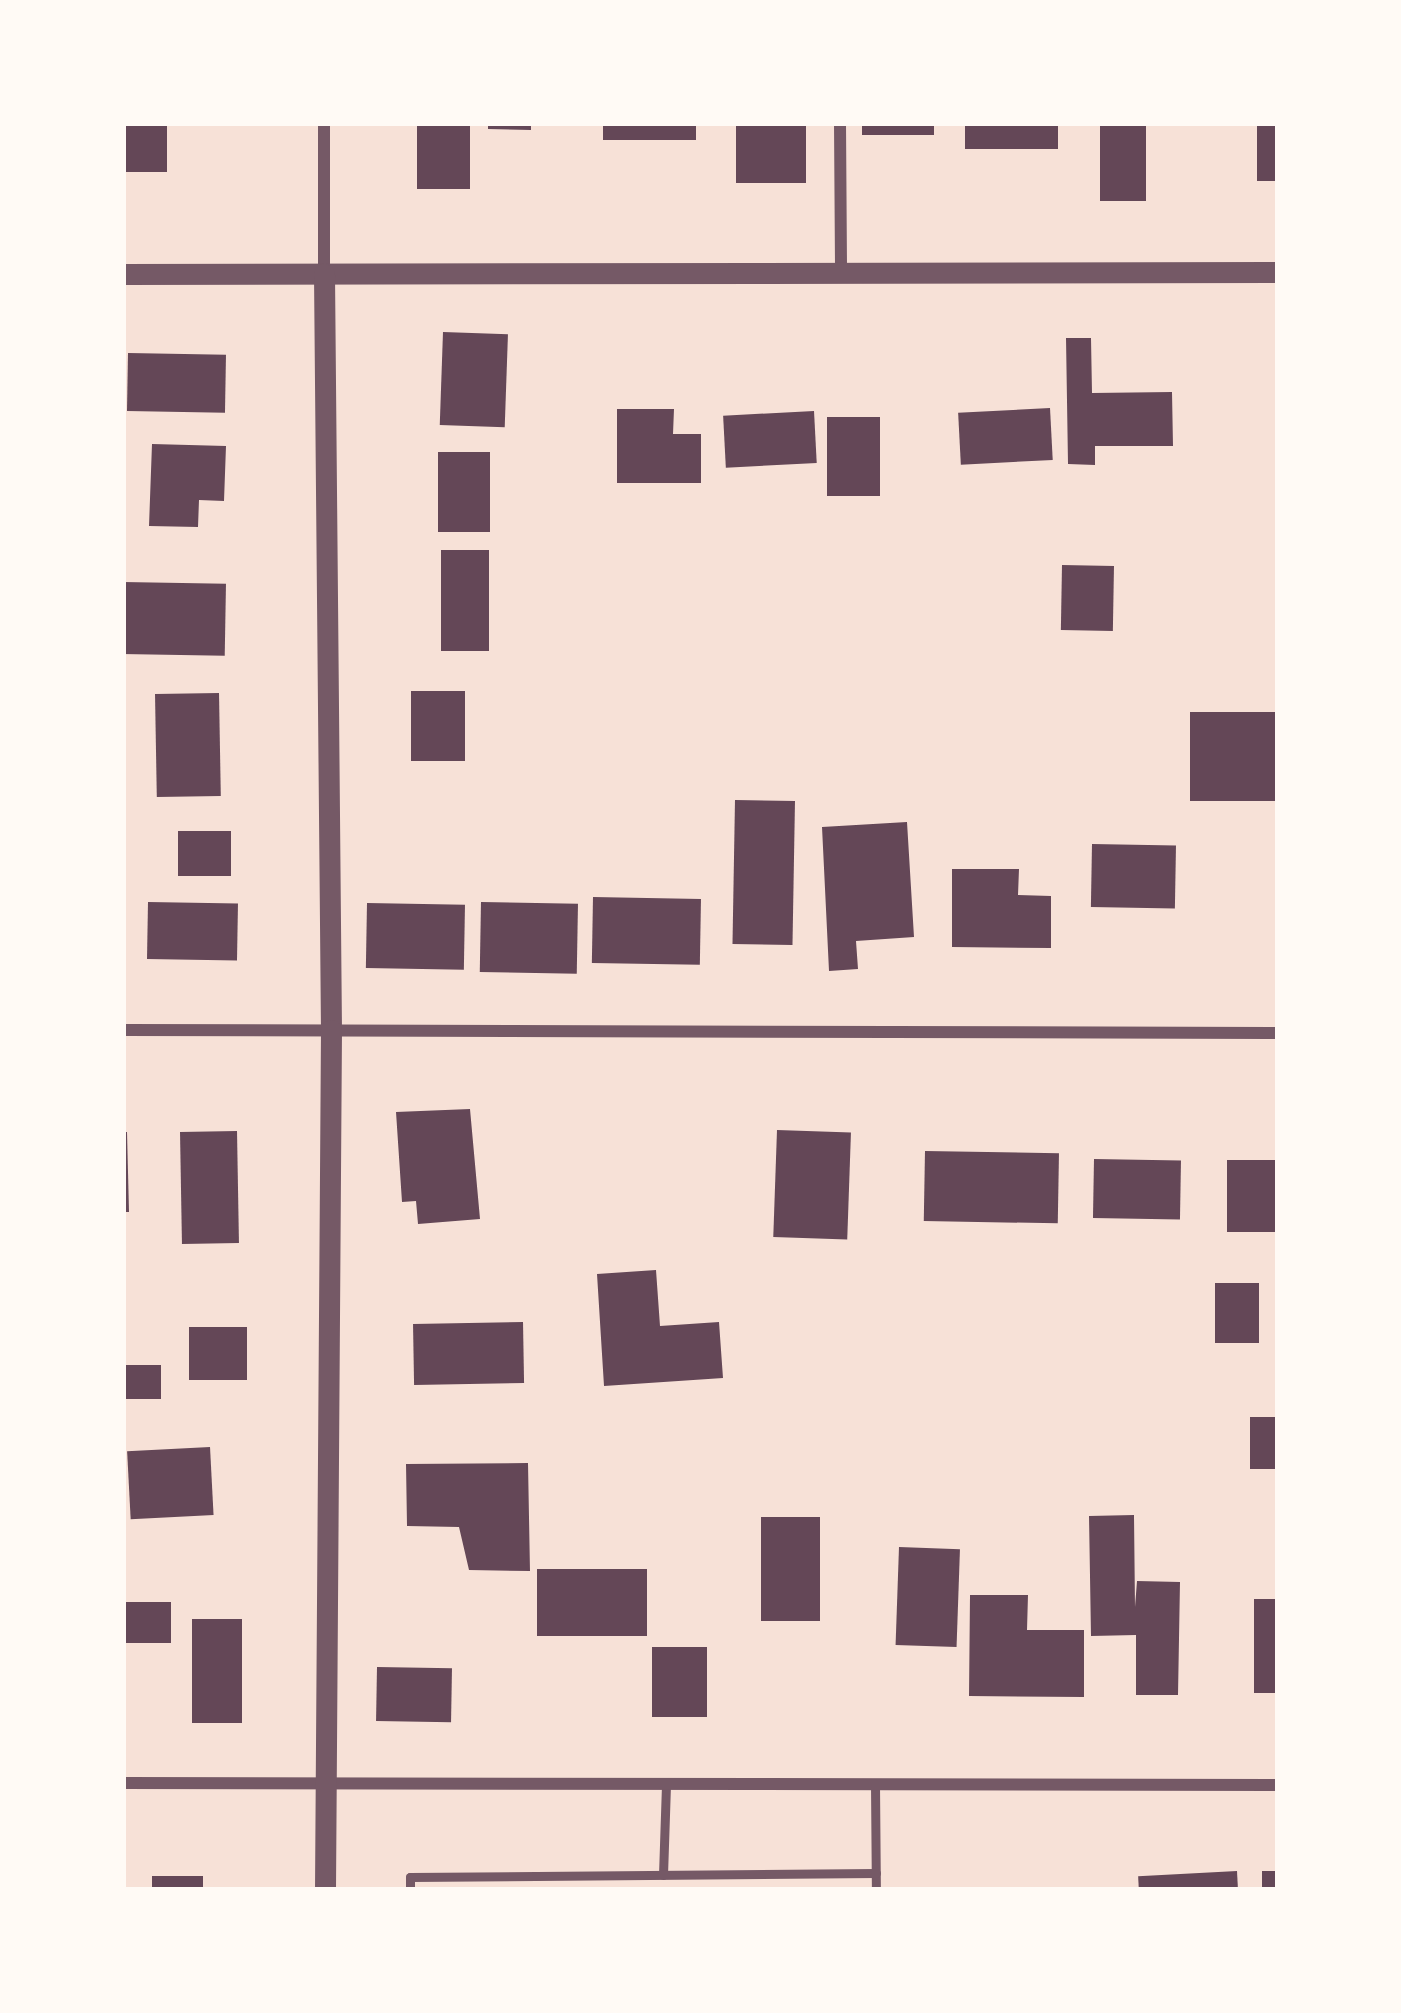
<!DOCTYPE html>
<html>
<head>
<meta charset="utf-8">
<style>
	body { margin:0 }
	#map { position:relative; width:1401px; height:2013px; overflow:hidden; background:#f7e1d7; font-family:Jost,sans-serif }
	div>[style] { position:absolute }
	.building>* { inset:0; background:#644757; transform-origin:0 0 }
	.service>* { height:9px; margin:-4.5px; padding:0 4.5px; transform-origin:4.5px; border-radius:4.5px; background:#755966 }
	.minor>* { height:12px; margin:-6px; padding:0 6px; transform-origin:6px; border-radius:6px; background:#755966 }
	.tertiary>* { height:21px; margin:-10.5px; padding:0 10.5px; transform-origin:10.5px; border-radius:10.5px; background:#755966 }
	span { translate:-50% -50%; white-space:nowrap; text-align:center; line-height:1.15; -webkit-text-stroke:9px #fffaf5; paint-order:stroke }
	.frame { position:absolute; inset:0; border:126px solid #fffaf5; pointer-events:none }
</style>
</head>
<body>
<div id="map">
	<div class="building">
		<div style="left:123px;top:123px;width:44px;height:49px"></div>
		<div style="left:417px;top:123px;width:53px;height:66px"></div>
		<div style="clip-path:polygon(488px 123px,531px 123px,531px 130px,488px 129px)"></div>
		<div style="left:603px;top:123px;width:93px;height:17px"></div>
		<div style="left:736px;top:123px;width:70px;height:60px"></div>
		<div style="left:862px;top:123px;width:72px;height:12px"></div>
		<div style="left:965px;top:123px;width:93px;height:26px"></div>
		<div style="left:1100px;top:123px;width:46px;height:78px"></div>
		<div style="left:1257px;top:123px;width:21px;height:58px"></div>
		<div style="left:443px;top:332px;width:65px;height:93px;rotate:2deg"></div>
		<div style="clip-path:polygon(1066px 338px,1091px 338px,1092px 393px,1172px 392px,1173px 446px,1095px 446px,1095px 465px,1068px 464px)"></div>
		<div style="left:128px;top:353px;width:98px;height:58px;rotate:1deg"></div>
		<div style="left:1050px;top:408px;width:52px;height:92px;rotate:87deg"></div>
		<div style="clip-path:polygon(617px 409px,674px 409px,673px 434px,701px 434px,701px 483px,617px 483px)"></div>
		<div style="left:814px;top:411px;width:52px;height:91px;rotate:87deg"></div>
		<div style="left:827px;top:417px;width:53px;height:79px"></div>
		<div style="clip-path:polygon(152px 444px,226px 446px,224px 501px,199px 500px,198px 527px,149px 526px)"></div>
		<div style="left:438px;top:452px;width:52px;height:80px"></div>
		<div style="left:441px;top:550px;width:48px;height:101px"></div>
		<div style="left:1062px;top:565px;width:52px;height:65px;rotate:1deg"></div>
		<div style="left:123px;top:582px;width:103px;height:72px;rotate:1deg"></div>
		<div style="left:411px;top:691px;width:54px;height:70px"></div>
		<div style="left:219px;top:693px;width:103px;height:64px;rotate:89deg"></div>
		<div style="left:1278px;top:712px;width:89px;height:88px;rotate:90deg"></div>
		<div style="left:735px;top:800px;width:60px;height:144px;rotate:1deg"></div>
		<div style="clip-path:polygon(907px 822px,914px 937px,856px 941px,858px 969px,829px 971px,822px 827px)"></div>
		<div style="left:231px;top:831px;width:45px;height:53px;rotate:90deg"></div>
		<div style="left:1092px;top:844px;width:84px;height:63px;rotate:1deg"></div>
		<div style="clip-path:polygon(952px 869px,1019px 869px,1018px 895px,1051px 896px,1051px 948px,952px 947px)"></div>
		<div style="left:593px;top:897px;width:108px;height:66px;rotate:1deg"></div>
		<div style="left:148px;top:902px;width:90px;height:57px;rotate:1deg"></div>
		<div style="left:481px;top:902px;width:97px;height:70px;rotate:1deg"></div>
		<div style="left:367px;top:903px;width:98px;height:65px;rotate:1deg"></div>
		<div style="clip-path:polygon(470px 1109px,480px 1219px,418px 1224px,416px 1201px,402px 1202px,396px 1112px)"></div>
		<div style="left:777px;top:1130px;width:74px;height:107px;rotate:2deg"></div>
		<div style="left:237px;top:1131px;width:112px;height:57px;rotate:89deg"></div>
		<div style="clip-path:polygon(123px 1132px,127px 1132px,129px 1212px,123px 1212px)"></div>
		<div style="left:925px;top:1151px;width:134px;height:70px;rotate:1deg"></div>
		<div style="left:1094px;top:1159px;width:87px;height:59px;rotate:1deg"></div>
		<div style="left:1227px;top:1160px;width:51px;height:72px"></div>
		<div style="clip-path:polygon(656px 1270px,660px 1326px,719px 1322px,723px 1378px,604px 1386px,597px 1274px)"></div>
		<div style="left:1259px;top:1283px;width:60px;height:44px;rotate:90deg"></div>
		<div style="left:523px;top:1322px;width:61px;height:110px;rotate:89deg"></div>
		<div style="left:189px;top:1327px;width:58px;height:53px"></div>
		<div style="left:125px;top:1365px;width:36px;height:34px"></div>
		<div style="left:1250px;top:1417px;width:28px;height:52px"></div>
		<div style="left:210px;top:1447px;width:68px;height:83px;rotate:87deg"></div>
		<div style="clip-path:polygon(528px 1463px,530px 1571px,469px 1570px,459px 1527px,407px 1526px,406px 1464px)"></div>
		<div style="clip-path:polygon(1134px 1515px,1135px 1607px,1137px 1581px,1180px 1582px,1178px 1695px,1136px 1695px,1136px 1635px,1091px 1636px,1089px 1516px)"></div>
		<div style="left:761px;top:1517px;width:59px;height:104px"></div>
		<div style="left:899px;top:1547px;width:61px;height:98px;rotate:2deg"></div>
		<div style="left:647px;top:1569px;width:67px;height:110px;rotate:90deg"></div>
		<div style="clip-path:polygon(970px 1595px,1028px 1595px,1027px 1630px,1084px 1630px,1084px 1697px,969px 1696px)"></div>
		<div style="left:1254px;top:1599px;width:24px;height:94px"></div>
		<div style="left:123px;top:1602px;width:48px;height:41px"></div>
		<div style="left:192px;top:1619px;width:50px;height:104px"></div>
		<div style="left:652px;top:1647px;width:55px;height:70px"></div>
		<div style="left:377px;top:1667px;width:75px;height:54px;rotate:1deg"></div>
		<div style="left:1237px;top:1871px;width:19px;height:99px;rotate:87deg"></div>
		<div style="left:1262px;top:1871px;width:16px;height:19px"></div>
		<div style="left:203px;top:1876px;width:14px;height:51px;rotate:90deg"></div>
	</div>
	<div class="service">
		<div style="left:875px;top:1785px;width:105px;rotate:89.5deg"></div>
		<div style="left:663px;top:1875px;width:90px;rotate:-88.1deg"></div>
		<div style="left:410px;top:1890px;width:13px;rotate:-90deg"></div>
		<div style="left:410px;top:1877px;width:466px;rotate:-0.5deg"></div>
	</div>
	<div class="minor">
		<div style="left:324px;top:123px;width:151px;rotate:90deg"></div>
		<div style="left:840px;top:123px;width:145px;rotate:89.6deg"></div>
		<div style="left:123px;top:1030px;width:1155px;rotate:0.15deg"></div>
		<div style="left:123px;top:1783px;width:1155px;rotate:0.1deg"></div>
	</div>
	<div class="tertiary">
		<div style="left:123px;top:274px;width:1155px;rotate:-0.1deg"></div>
		<div style="left:324px;top:274px;width:756px;rotate:89.47deg"></div>
		<div style="left:331px;top:1030px;width:860px;rotate:90.4deg"></div>
	</div>
	<div class="frame"></div>
</div>
</body>
</html>
